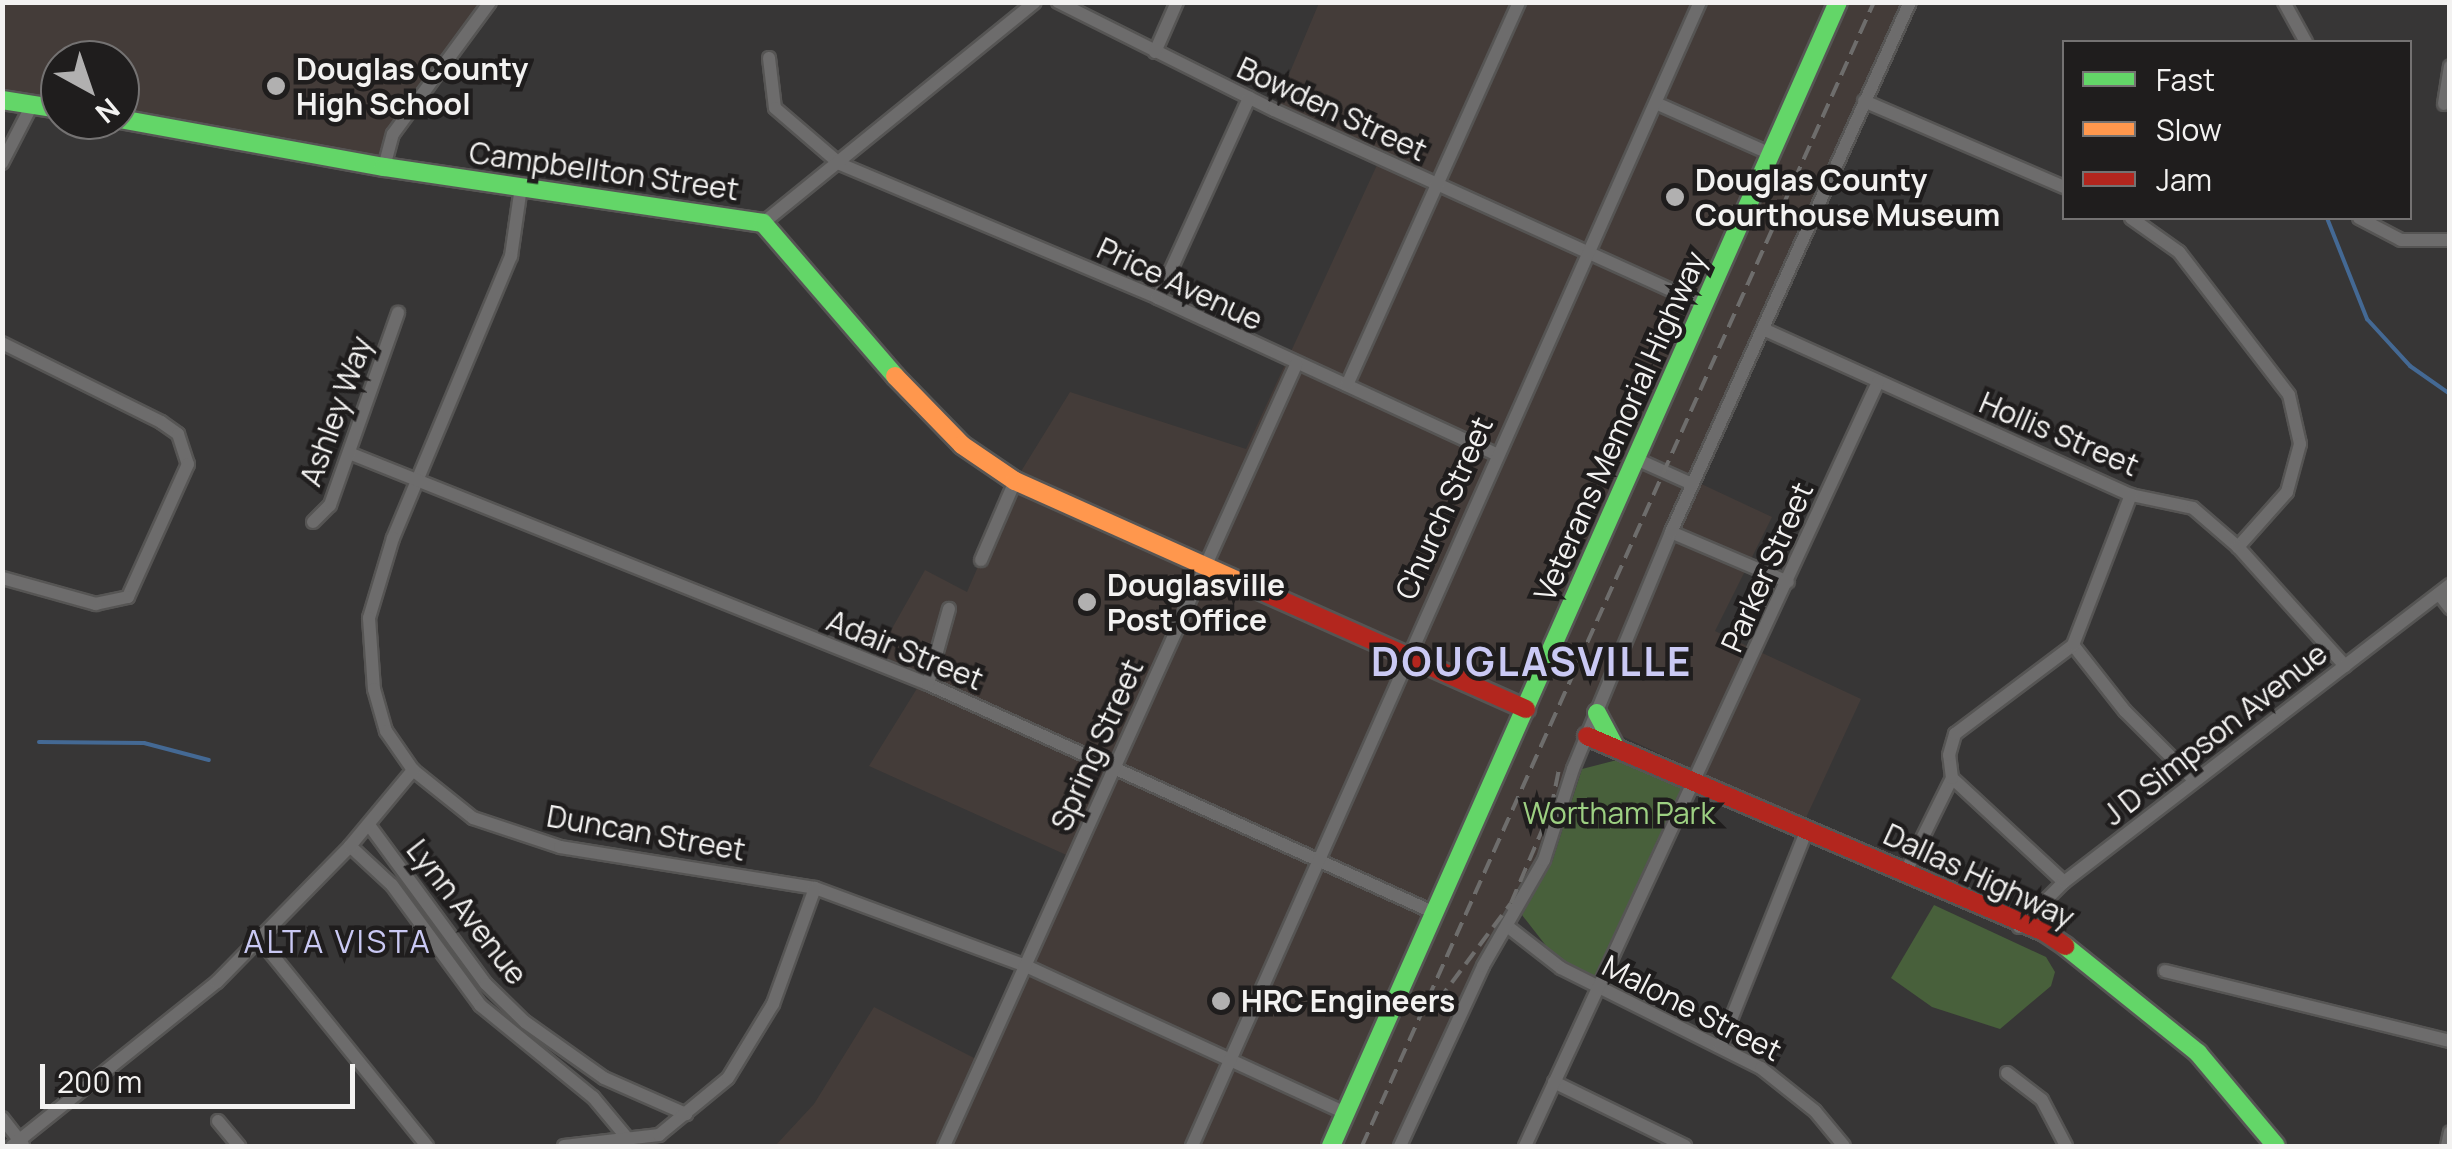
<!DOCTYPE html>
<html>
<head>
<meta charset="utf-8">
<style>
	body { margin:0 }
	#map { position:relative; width:2452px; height:1149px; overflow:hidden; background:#373636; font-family:Manrope,sans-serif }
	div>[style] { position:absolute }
	.built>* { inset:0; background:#443c39 }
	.green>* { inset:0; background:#48603b }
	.stream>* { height:4px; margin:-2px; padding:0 2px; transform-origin:2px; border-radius:2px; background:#446994 }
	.roads { filter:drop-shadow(2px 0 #565554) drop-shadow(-2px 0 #565554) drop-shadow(0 2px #565554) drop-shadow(0 -2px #565554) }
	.street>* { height:12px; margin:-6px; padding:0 6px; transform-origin:6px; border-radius:6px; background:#6d6c6c }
	.fast>* { height:18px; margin:-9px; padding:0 9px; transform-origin:9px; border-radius:9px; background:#63d668 }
	.slow>* { height:18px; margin:-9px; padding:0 9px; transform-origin:9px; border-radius:9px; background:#ff974d }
	.jam>* { height:18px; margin:-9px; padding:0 9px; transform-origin:9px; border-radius:9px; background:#b3261e }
	.rail>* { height:4px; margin-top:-2px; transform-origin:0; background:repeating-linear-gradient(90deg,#6e6d6c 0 15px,transparent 0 23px) }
	.dots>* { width:28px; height:28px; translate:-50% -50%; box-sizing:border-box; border:5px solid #1f1d1d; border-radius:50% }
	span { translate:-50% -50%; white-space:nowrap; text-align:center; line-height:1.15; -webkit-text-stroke:9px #1f1d1d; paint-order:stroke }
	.poi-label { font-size:30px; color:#f3f2f1; font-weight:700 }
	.left { translate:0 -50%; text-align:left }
	.street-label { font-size:30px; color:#f3f2f1 }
	.park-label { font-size:30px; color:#9dd082 }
	.neighbourhood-label { font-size:32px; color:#cac9f4; letter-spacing:2.5px }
	.district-label { font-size:40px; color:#cac9f4; font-weight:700; letter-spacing:2.5px }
	.frame { position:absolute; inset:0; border:5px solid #f3f2f1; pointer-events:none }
	.legend { position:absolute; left:2062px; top:40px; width:350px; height:180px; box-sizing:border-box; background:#1f1d1d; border:2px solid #747272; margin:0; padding:12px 18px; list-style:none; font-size:30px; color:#f3f2f1 }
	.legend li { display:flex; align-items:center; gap:20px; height:50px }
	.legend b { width:50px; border:2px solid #747272 }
	.north { position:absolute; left:40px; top:40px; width:100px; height:100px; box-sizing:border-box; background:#1f1d1d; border:2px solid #747272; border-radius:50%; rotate:140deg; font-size:28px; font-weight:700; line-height:40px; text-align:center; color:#f3f2f1 }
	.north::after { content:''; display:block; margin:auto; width:35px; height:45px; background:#b1b0b0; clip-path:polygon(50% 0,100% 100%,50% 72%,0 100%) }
	.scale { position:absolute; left:40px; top:1064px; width:315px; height:45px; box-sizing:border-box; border:5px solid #f3f2f1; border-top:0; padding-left:12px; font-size:30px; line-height:35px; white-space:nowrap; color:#f3f2f1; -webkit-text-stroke:8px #1f1d1d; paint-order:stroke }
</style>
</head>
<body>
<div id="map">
	<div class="built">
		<div style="clip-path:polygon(3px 3px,490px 3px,393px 134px,384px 167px,120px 119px,120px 60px,60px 60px,60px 109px,3px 98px)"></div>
		<div style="clip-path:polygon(1319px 3px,1910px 3px,1695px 481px,1772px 517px,1715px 631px,1861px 699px,1804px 822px,1603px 727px,1565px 776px,1540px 858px,1507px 926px,1483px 949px,1393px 1146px,775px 1146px,814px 1104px,874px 1007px,982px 1062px,1073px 858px,869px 766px,921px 682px,873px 662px,925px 570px,967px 592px,1015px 481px,1070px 392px,1246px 449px,1377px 165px,1274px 110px)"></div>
	</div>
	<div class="green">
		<div style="clip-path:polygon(1617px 760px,1685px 788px,1598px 981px,1554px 956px,1522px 915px,1552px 862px,1582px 769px)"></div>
		<div style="clip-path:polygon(1934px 905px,2046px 957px,2055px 972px,2051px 986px,2000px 1029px,1932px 1007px,1891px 978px)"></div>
	</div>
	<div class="stream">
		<div style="left:2327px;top:218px;width:109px;rotate:68.4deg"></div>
		<div style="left:2367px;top:319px;width:64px;rotate:47.5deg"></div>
		<div style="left:2410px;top:366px;width:49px;rotate:35deg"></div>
		<div style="left:39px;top:742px;width:105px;rotate:0.5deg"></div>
		<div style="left:144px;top:743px;width:67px;rotate:14.7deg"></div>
	</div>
	<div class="roads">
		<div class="street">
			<div style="left:1058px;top:2px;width:241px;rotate:26.6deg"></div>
			<div style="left:1274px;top:110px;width:472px;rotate:24.4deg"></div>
			<div style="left:2284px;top:2px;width:46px;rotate:61.2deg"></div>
			<div style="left:1155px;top:52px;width:55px;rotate:-66.3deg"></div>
			<div style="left:769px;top:58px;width:50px;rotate:83.2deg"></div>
			<div style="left:775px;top:108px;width:86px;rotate:40.7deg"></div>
			<div style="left:840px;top:164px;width:345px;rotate:22.8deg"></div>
			<div style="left:1158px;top:298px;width:372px;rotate:24.8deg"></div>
			<div style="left:1864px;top:101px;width:218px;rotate:23.3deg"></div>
			<div style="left:1658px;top:104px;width:124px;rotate:23.9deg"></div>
			<div style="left:2444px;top:104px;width:38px;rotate:-81deg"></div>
			<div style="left:2px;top:163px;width:65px;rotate:-62.7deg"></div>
			<div style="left:384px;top:167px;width:34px;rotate:-75deg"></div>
			<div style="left:393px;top:134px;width:164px;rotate:-53.7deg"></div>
			<div style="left:521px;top:187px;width:70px;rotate:98.2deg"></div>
			<div style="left:511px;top:256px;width:306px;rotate:112.7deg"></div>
			<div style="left:393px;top:538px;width:84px;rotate:106.7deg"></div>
			<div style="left:369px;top:618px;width:71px;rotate:86deg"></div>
			<div style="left:374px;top:689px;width:44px;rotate:74.1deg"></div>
			<div style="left:386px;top:731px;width:47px;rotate:55.3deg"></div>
			<div style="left:413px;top:770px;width:77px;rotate:38.7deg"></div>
			<div style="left:473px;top:818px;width:92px;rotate:18.4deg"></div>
			<div style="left:560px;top:847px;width:258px;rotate:9.1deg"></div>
			<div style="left:815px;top:888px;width:225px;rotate:20.3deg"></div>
			<div style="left:1026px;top:966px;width:351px;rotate:24.7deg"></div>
			<div style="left:2131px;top:218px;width:59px;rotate:35.3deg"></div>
			<div style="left:2179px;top:252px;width:180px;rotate:52.4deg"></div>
			<div style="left:2289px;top:395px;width:50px;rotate:77.3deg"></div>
			<div style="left:2300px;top:444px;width:50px;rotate:105.2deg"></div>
			<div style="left:2287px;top:492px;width:74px;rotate:131.7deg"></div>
			<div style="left:2359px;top:218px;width:47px;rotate:27.6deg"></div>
			<div style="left:2401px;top:240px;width:49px"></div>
			<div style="left:763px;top:223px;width:350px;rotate:-39.1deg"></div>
			<div style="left:1158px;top:298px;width:220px;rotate:-65.5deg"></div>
			<div style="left:1763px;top:329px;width:404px;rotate:24.3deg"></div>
			<div style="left:2131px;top:495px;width:63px;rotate:11.8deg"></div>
			<div style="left:2193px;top:508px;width:60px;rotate:40.9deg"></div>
			<div style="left:2238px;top:547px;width:160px;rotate:48deg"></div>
			<div style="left:2px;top:343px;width:178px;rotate:26.4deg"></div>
			<div style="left:161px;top:422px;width:21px;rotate:35deg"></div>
			<div style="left:178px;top:434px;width:32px;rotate:72deg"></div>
			<div style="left:188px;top:464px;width:146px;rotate:114.3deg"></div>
			<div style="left:128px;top:597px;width:33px;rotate:168deg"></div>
			<div style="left:96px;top:604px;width:98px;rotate:-164.5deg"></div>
			<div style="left:1347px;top:385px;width:420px;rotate:-65.8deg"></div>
			<div style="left:349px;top:453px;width:623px;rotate:21.75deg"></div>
			<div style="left:928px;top:684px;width:556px;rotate:24.31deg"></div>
			<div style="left:1636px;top:459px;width:61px;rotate:24.1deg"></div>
			<div style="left:313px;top:522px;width:24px;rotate:-45deg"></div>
			<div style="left:330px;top:505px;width:204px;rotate:-70.5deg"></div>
			<div style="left:1671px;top:532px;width:127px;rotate:23.1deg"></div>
			<div style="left:981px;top:560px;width:86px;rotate:-66.7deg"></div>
			<div style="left:2439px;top:594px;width:18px;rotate:52deg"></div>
			<div style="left:2073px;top:645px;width:84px;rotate:51.8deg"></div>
			<div style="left:2125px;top:711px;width:98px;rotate:45deg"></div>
			<div style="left:928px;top:684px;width:78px;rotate:-74.4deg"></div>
			<div style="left:369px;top:825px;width:197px;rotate:53.7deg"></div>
			<div style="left:486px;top:984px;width:54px;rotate:44.3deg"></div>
			<div style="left:525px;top:1022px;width:97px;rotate:35.3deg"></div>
			<div style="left:604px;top:1078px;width:90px;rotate:23.7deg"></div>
			<div style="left:350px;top:846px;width:57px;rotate:42.9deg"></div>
			<div style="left:392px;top:885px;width:149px;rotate:53.7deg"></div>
			<div style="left:480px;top:1005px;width:146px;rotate:39.2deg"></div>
			<div style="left:593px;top:1097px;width:55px;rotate:50.2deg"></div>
			<div style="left:1907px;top:869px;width:102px;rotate:-63.7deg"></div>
			<div style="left:2064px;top:882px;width:153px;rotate:-137.1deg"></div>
			<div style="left:1952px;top:778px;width:23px;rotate:-97deg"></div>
			<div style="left:1949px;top:755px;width:22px;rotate:-74deg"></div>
			<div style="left:1955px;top:734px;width:148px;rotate:-37deg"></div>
			<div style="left:2073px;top:645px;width:161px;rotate:-68.9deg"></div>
			<div style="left:1507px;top:926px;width:68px;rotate:37.9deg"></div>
			<div style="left:1561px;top:968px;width:224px;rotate:26.6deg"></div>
			<div style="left:1761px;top:1068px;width:69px;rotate:38.5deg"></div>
			<div style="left:1815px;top:1111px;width:45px;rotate:50.4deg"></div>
			<div style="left:2019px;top:927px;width:64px;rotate:-45deg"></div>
			<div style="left:2064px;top:882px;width:487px;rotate:-37.6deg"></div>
			<div style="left:261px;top:941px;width:264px;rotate:51deg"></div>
			<div style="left:2165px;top:971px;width:293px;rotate:13.8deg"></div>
			<div style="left:1720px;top:1047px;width:232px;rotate:-68.2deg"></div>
			<div style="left:2007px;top:1073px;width:44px;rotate:37.6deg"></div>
			<div style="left:2042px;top:1100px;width:52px;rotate:62.4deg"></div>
			<div style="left:1554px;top:1082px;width:146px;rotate:26deg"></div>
			<div style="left:2px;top:1118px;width:34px;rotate:52deg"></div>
			<div style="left:218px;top:1121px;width:33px;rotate:50deg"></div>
			<div style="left:12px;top:1146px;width:263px;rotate:-38.7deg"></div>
			<div style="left:217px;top:982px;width:190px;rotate:-45.6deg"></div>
			<div style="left:350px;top:846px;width:99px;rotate:-50.3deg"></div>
			<div style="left:564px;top:1146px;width:96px;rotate:-6.6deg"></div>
			<div style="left:659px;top:1135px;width:89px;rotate:-39.6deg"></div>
			<div style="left:728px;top:1078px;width:87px;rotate:-58.7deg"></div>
			<div style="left:773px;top:1004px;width:123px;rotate:-70.1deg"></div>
			<div style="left:944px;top:1146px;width:857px;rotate:-65.74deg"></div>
			<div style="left:1192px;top:1146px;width:1252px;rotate:-66.06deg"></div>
			<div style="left:1400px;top:1146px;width:198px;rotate:-65.2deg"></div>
			<div style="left:1483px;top:966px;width:122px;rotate:-60.1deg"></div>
			<div style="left:1544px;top:860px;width:96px;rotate:-72.3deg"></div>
			<div style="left:1573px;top:769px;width:256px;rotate:-67.5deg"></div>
			<div style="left:1671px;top:532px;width:581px;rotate:-65.73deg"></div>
			<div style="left:1525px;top:1146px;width:842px;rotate:-65.2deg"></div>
			<div style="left:2447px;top:1146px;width:14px;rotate:-78deg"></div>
		</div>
		<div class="fast">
			<div style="left:2px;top:100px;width:59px;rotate:8.8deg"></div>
			<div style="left:120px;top:119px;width:268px;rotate:10.3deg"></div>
			<div style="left:384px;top:167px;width:383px;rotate:8.4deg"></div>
			<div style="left:763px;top:223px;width:202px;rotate:49.2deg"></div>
			<div style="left:1597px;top:713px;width:40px;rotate:62deg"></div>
			<div style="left:2065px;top:946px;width:171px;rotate:38.8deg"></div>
			<div style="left:2198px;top:1053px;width:121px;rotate:50deg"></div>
			<div style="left:1331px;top:1146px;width:1251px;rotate:-66.1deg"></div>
		</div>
		<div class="slow">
			<div style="left:895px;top:376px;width:96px;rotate:45.8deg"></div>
			<div style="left:962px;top:445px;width:64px;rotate:34.2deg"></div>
			<div style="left:1015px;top:481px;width:260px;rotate:24.1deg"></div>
		</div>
		<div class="jam">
			<div style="left:1252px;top:587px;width:300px;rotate:24deg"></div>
			<div style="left:1587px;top:736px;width:496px;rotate:23.2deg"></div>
			<div style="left:2043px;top:931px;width:27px;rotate:34deg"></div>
		</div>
	</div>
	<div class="rail">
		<div style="left:1438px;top:1001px;width:122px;rotate:-53.3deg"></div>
		<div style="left:1511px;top:903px;width:102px;rotate:-66.9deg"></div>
		<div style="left:1551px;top:809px;width:41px;rotate:-78.7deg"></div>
		<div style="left:1362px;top:1146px;width:1253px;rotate:-65.89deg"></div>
	</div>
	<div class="dots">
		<div style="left:276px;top:86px;background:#b1b0b0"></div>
		<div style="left:1675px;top:197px;background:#b1b0b0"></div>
		<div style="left:1087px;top:602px;background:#b1b0b0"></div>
		<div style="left:1221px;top:1001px;background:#b1b0b0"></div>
	</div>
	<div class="poi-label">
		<span class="left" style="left:296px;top:86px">Douglas County<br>High School</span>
		<span class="left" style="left:1695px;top:197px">Douglas County<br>Courthouse Museum</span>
		<span class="left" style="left:1107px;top:602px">Douglasville<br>Post Office</span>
		<span class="left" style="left:1241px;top:1001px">HRC Engineers</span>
	</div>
	<div class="street-label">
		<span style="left:1332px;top:109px;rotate:25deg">Bowden Street</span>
		<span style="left:604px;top:171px;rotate:8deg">Campbellton Street</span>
		<span style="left:1180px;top:284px;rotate:25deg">Price Avenue</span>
		<span style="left:336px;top:411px;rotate:-70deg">Ashley Way</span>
		<span style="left:1620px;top:426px;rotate:-66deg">Veterans Memorial Highway</span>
		<span style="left:2059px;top:434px;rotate:23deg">Hollis Street</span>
		<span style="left:1444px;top:508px;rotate:-66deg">Church Street</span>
		<span style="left:1767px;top:567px;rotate:-66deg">Parker Street</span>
		<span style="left:905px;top:650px;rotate:22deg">Adair Street</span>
		<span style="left:2215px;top:734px;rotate:-38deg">J D Simpson Avenue</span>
		<span style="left:1097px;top:745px;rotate:-66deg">Spring Street</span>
		<span style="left:646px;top:833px;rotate:10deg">Duncan Street</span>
		<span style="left:1979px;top:876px;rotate:25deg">Dallas Highway</span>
		<span style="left:467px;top:912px;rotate:52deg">Lynn Avenue</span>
		<span style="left:1692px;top:1008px;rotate:27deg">Malone Street</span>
	</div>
	<div class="park-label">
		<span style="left:1619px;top:813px">Wortham Park</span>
	</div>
	<div class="neighbourhood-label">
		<span style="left:338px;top:941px">ALTA VISTA</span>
	</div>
	<div class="district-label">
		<span style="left:1532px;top:661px">DOUGLASVILLE</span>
	</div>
	<div class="frame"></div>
	<ul class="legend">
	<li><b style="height:12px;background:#63d668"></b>Fast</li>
	<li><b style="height:12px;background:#ff974d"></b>Slow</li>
	<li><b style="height:12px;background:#b3261e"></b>Jam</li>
	</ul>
	<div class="north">N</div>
	<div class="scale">200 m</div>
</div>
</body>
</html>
